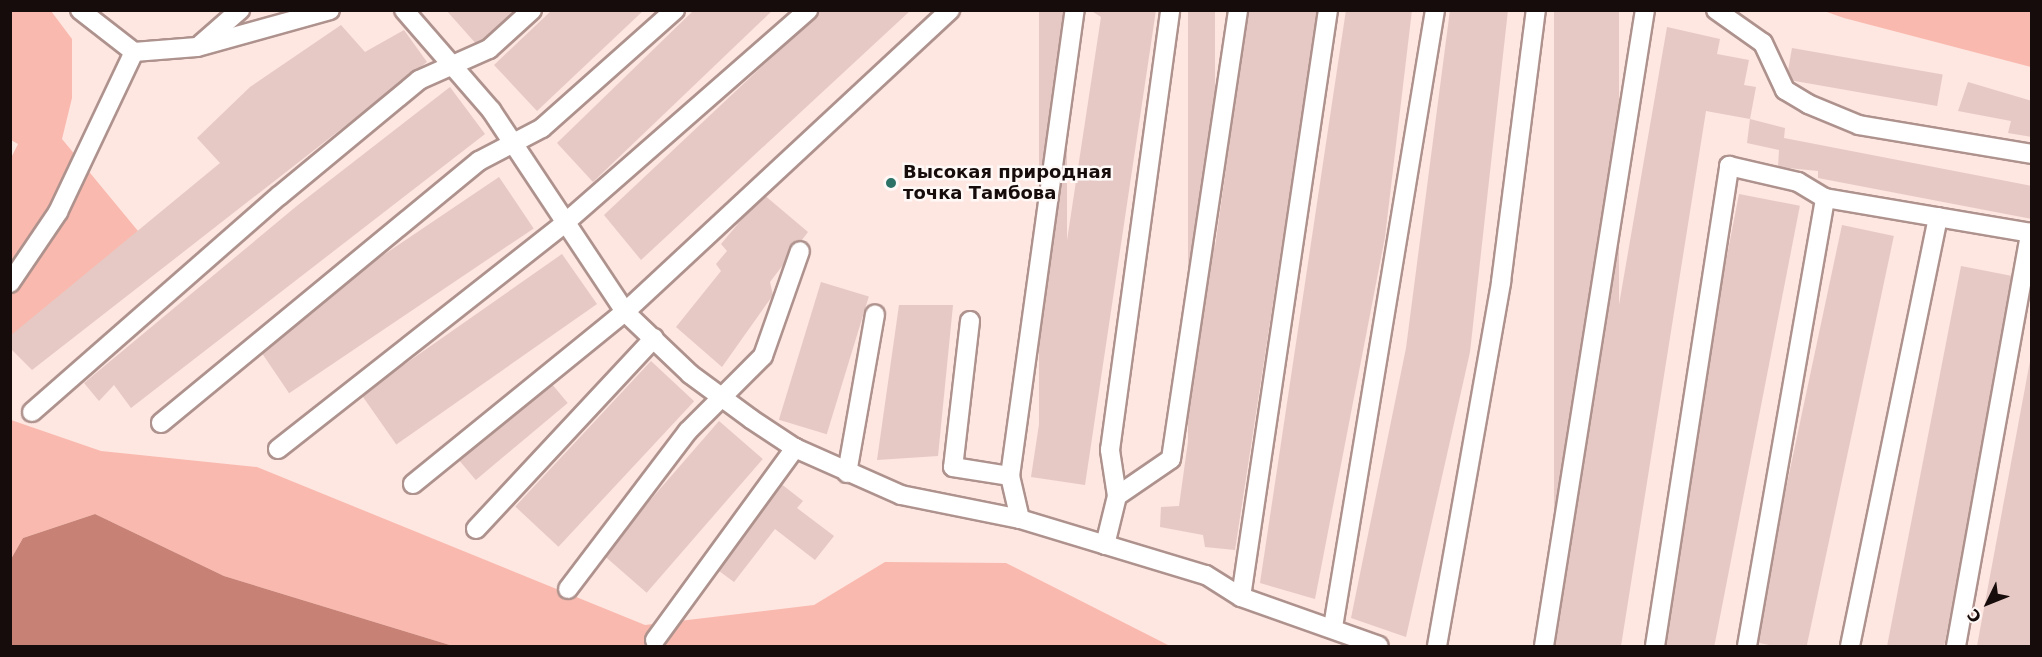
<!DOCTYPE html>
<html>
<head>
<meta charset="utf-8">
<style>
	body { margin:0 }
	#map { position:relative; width:2042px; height:657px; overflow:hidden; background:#fee6e1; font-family:"DejaVu Sans",sans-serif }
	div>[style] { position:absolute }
	.green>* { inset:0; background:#f9b9ae }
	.water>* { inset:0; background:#c88175 }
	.building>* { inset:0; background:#e6c9c4; transform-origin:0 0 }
	.roads { filter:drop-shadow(2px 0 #ae928d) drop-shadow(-2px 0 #ae928d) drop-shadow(0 2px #ae928d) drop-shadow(0 -2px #ae928d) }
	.lane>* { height:18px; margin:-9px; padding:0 9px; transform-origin:9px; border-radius:9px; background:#fff }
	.dots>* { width:16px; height:16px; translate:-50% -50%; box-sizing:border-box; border:3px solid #fef8f6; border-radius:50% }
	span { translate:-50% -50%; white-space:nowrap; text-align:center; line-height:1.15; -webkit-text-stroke:5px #fef8f6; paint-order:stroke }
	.poi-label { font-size:18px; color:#160c0b; font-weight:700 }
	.left { translate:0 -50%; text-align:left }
	.frame { position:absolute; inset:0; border:12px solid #160c0b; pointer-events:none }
	.north { position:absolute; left:1958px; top:573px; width:60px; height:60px; -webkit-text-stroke:4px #fef8f6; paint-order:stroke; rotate:227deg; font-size:16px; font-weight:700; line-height:24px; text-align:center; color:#160c0b }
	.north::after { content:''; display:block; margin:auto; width:21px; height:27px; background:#160c0b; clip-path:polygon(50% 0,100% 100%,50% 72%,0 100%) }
</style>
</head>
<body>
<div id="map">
	<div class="green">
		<div style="clip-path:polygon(11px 11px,51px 11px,72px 39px,72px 98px,62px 139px,138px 231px,11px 350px,10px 160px,18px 144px,11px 140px)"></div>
		<div style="clip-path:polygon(1824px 11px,2031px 11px,2031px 67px,1844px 18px)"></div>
		<div style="clip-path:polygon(11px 420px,101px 451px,257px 467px,645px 625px,814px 605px,885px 562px,1006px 563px,1170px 646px,453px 646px,224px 576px,95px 514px,23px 538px,11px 559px)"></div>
	</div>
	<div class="water">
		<div style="clip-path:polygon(95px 514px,224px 576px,453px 646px,11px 646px,11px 559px,23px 538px)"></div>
	</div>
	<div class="building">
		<div style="clip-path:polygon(446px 10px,515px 10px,478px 46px)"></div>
		<div style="clip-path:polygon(552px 10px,644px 10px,537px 111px,494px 65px)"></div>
		<div style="clip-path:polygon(694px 10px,773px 10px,593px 182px,557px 143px)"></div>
		<div style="clip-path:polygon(822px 10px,911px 10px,641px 260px,604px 215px)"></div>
		<div style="left:1039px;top:10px;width:28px;height:454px"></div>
		<div style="clip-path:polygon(1090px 10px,1156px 10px,1085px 485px,1031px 477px,1101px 17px)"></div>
		<div style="left:1188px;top:10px;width:27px;height:433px"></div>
		<div style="clip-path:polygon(1248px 10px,1318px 10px,1235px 550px,1205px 547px,1203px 535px,1160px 527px,1161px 507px,1179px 506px)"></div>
		<div style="clip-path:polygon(1346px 10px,1412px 10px,1385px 237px,1315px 599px,1260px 583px)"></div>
		<div style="clip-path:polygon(1450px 10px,1508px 10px,1470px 352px,1406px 637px,1351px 618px,1406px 348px)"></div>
		<div style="left:1554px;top:10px;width:65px;height:642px"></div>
		<div style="clip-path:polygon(341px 25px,365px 52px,404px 30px,427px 62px,32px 370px,10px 348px,10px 336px,220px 163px,197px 138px,250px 87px)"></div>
		<div style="clip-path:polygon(1667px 27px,1720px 39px,1717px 54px,1749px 60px,1744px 85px,1756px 87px,1750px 119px,1785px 128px,1784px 138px,2032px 186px,2032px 219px,1818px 178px,1818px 171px,1778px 167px,1779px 150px,1747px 143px,1750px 119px,1706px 111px,1621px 646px,1560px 646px)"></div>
		<div style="left:1792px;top:48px;width:153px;height:32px;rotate:10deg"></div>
		<div style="clip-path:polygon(1968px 82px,2032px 101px,2032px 137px,2008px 133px,2011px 121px,1958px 111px)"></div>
		<div style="clip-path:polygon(450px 87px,485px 134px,131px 408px,114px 385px,99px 401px,84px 383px,298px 205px)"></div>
		<div style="left:499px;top:177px;width:62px;height:295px;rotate:56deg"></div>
		<div style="clip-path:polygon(763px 194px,808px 232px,770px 282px,773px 295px,722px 367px,676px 327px,721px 271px,716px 264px,727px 251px,721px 244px)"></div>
		<div style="left:1739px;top:194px;width:62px;height:458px;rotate:11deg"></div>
		<div style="left:1842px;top:225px;width:53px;height:426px;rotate:12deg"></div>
		<div style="left:562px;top:254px;width:61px;height:245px;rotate:55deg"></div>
		<div style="left:1961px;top:266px;width:56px;height:388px;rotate:11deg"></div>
		<div style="left:821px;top:282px;width:50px;height:144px;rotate:17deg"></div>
		<div style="clip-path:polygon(899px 305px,953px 305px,938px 456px,877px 460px)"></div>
		<div style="left:651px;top:361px;width:59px;height:199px;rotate:43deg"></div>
		<div style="clip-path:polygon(2030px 361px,2032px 646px,1977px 646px)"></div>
		<div style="left:551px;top:383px;width:26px;height:120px;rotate:50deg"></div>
		<div style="left:719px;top:421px;width:58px;height:177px;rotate:41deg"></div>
		<div style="clip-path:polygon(780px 483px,803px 501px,797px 508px,834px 536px,815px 560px,775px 529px,734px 582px,715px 568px)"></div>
	</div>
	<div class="roads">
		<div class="lane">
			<div style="left:80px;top:10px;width:68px;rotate:37.9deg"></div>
			<div style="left:134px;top:52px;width:63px;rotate:-4.5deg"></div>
			<div style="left:197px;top:47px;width:138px;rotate:-15.5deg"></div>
			<div style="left:404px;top:10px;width:133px;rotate:49deg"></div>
			<div style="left:491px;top:110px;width:242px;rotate:56.4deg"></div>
			<div style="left:625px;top:312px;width:90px;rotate:43.6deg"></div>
			<div style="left:690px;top:374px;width:76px;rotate:36.4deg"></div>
			<div style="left:751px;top:419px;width:53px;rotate:33.4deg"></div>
			<div style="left:795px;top:448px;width:116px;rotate:23.9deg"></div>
			<div style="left:901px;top:495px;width:121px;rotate:11.4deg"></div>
			<div style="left:1020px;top:519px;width:194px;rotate:16.8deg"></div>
			<div style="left:1206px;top:575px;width:41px;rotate:32.2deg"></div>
			<div style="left:1241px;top:597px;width:146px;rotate:19.5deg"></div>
			<div style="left:1716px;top:10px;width:57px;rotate:35.1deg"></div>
			<div style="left:1763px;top:43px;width:52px;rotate:64.9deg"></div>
			<div style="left:1785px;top:90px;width:27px;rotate:31deg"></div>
			<div style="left:1808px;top:104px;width:55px;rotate:22.4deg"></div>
			<div style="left:1859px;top:125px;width:175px;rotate:9.5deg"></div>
			<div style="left:201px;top:44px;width:52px;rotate:-41.1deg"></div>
			<div style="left:10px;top:283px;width:86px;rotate:-55.9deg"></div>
			<div style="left:58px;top:212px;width:177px;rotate:-64.6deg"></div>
			<div style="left:970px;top:321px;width:147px;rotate:96.6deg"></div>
			<div style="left:953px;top:467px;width:58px;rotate:9deg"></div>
			<div style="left:32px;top:412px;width:328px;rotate:-41.2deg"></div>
			<div style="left:279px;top:196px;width:182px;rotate:-39.6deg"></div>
			<div style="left:419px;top:80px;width:77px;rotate:-23.9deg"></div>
			<div style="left:489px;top:49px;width:58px;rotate:-42.2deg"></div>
			<div style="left:161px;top:423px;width:412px;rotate:-39.5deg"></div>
			<div style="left:479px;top:161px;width:71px;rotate:-27.6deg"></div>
			<div style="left:542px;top:128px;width:178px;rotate:-41.6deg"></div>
			<div style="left:278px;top:449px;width:367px;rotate:-38.2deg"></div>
			<div style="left:566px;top:222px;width:322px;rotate:-41.2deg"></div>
			<div style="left:847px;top:473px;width:161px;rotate:-80deg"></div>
			<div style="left:413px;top:484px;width:273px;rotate:-39.1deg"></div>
			<div style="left:625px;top:312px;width:444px;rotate:-42.9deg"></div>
			<div style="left:1117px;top:496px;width:65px;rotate:-34.4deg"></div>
			<div style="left:1171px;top:459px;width:454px;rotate:-81.5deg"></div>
			<div style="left:1020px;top:519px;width:44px;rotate:-103.1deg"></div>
			<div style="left:1010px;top:476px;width:471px;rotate:-82.1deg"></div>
			<div style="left:476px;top:529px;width:261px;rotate:-47deg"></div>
			<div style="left:1105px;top:545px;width:50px;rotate:-76.2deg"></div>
			<div style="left:1117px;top:496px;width:47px;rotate:-98.7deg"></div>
			<div style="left:1110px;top:450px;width:444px;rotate:-82.2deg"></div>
			<div style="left:568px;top:589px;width:198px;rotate:-52.8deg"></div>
			<div style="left:688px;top:431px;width:106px;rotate:-45deg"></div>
			<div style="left:763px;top:356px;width:111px;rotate:-70.6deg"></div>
			<div style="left:1241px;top:597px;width:593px;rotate:-81.57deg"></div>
			<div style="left:1333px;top:627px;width:625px;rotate:-80.61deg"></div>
			<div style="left:655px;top:640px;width:238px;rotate:-53.9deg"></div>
			<div style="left:1437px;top:646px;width:370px;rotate:-80deg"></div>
			<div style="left:1501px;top:282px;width:274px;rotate:-82.7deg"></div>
			<div style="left:1544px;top:646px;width:644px;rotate:-80.98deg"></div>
			<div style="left:1655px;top:646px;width:486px;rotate:-81.2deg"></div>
			<div style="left:1729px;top:166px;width:71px;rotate:13.1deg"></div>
			<div style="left:1798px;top:182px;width:31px;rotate:31deg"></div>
			<div style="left:1825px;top:198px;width:210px;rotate:9.6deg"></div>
			<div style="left:1747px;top:646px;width:455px;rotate:-80.1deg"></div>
			<div style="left:1850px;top:646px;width:438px;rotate:-78.4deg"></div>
			<div style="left:1956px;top:646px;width:420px;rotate:-79.8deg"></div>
		</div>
	</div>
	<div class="dots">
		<div style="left:891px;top:183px;background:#2d7267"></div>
	</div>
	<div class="poi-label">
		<span class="left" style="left:903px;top:183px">Высокая природная<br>точка Тамбова</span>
	</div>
	<div class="frame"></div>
	<div class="north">С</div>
</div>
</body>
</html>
